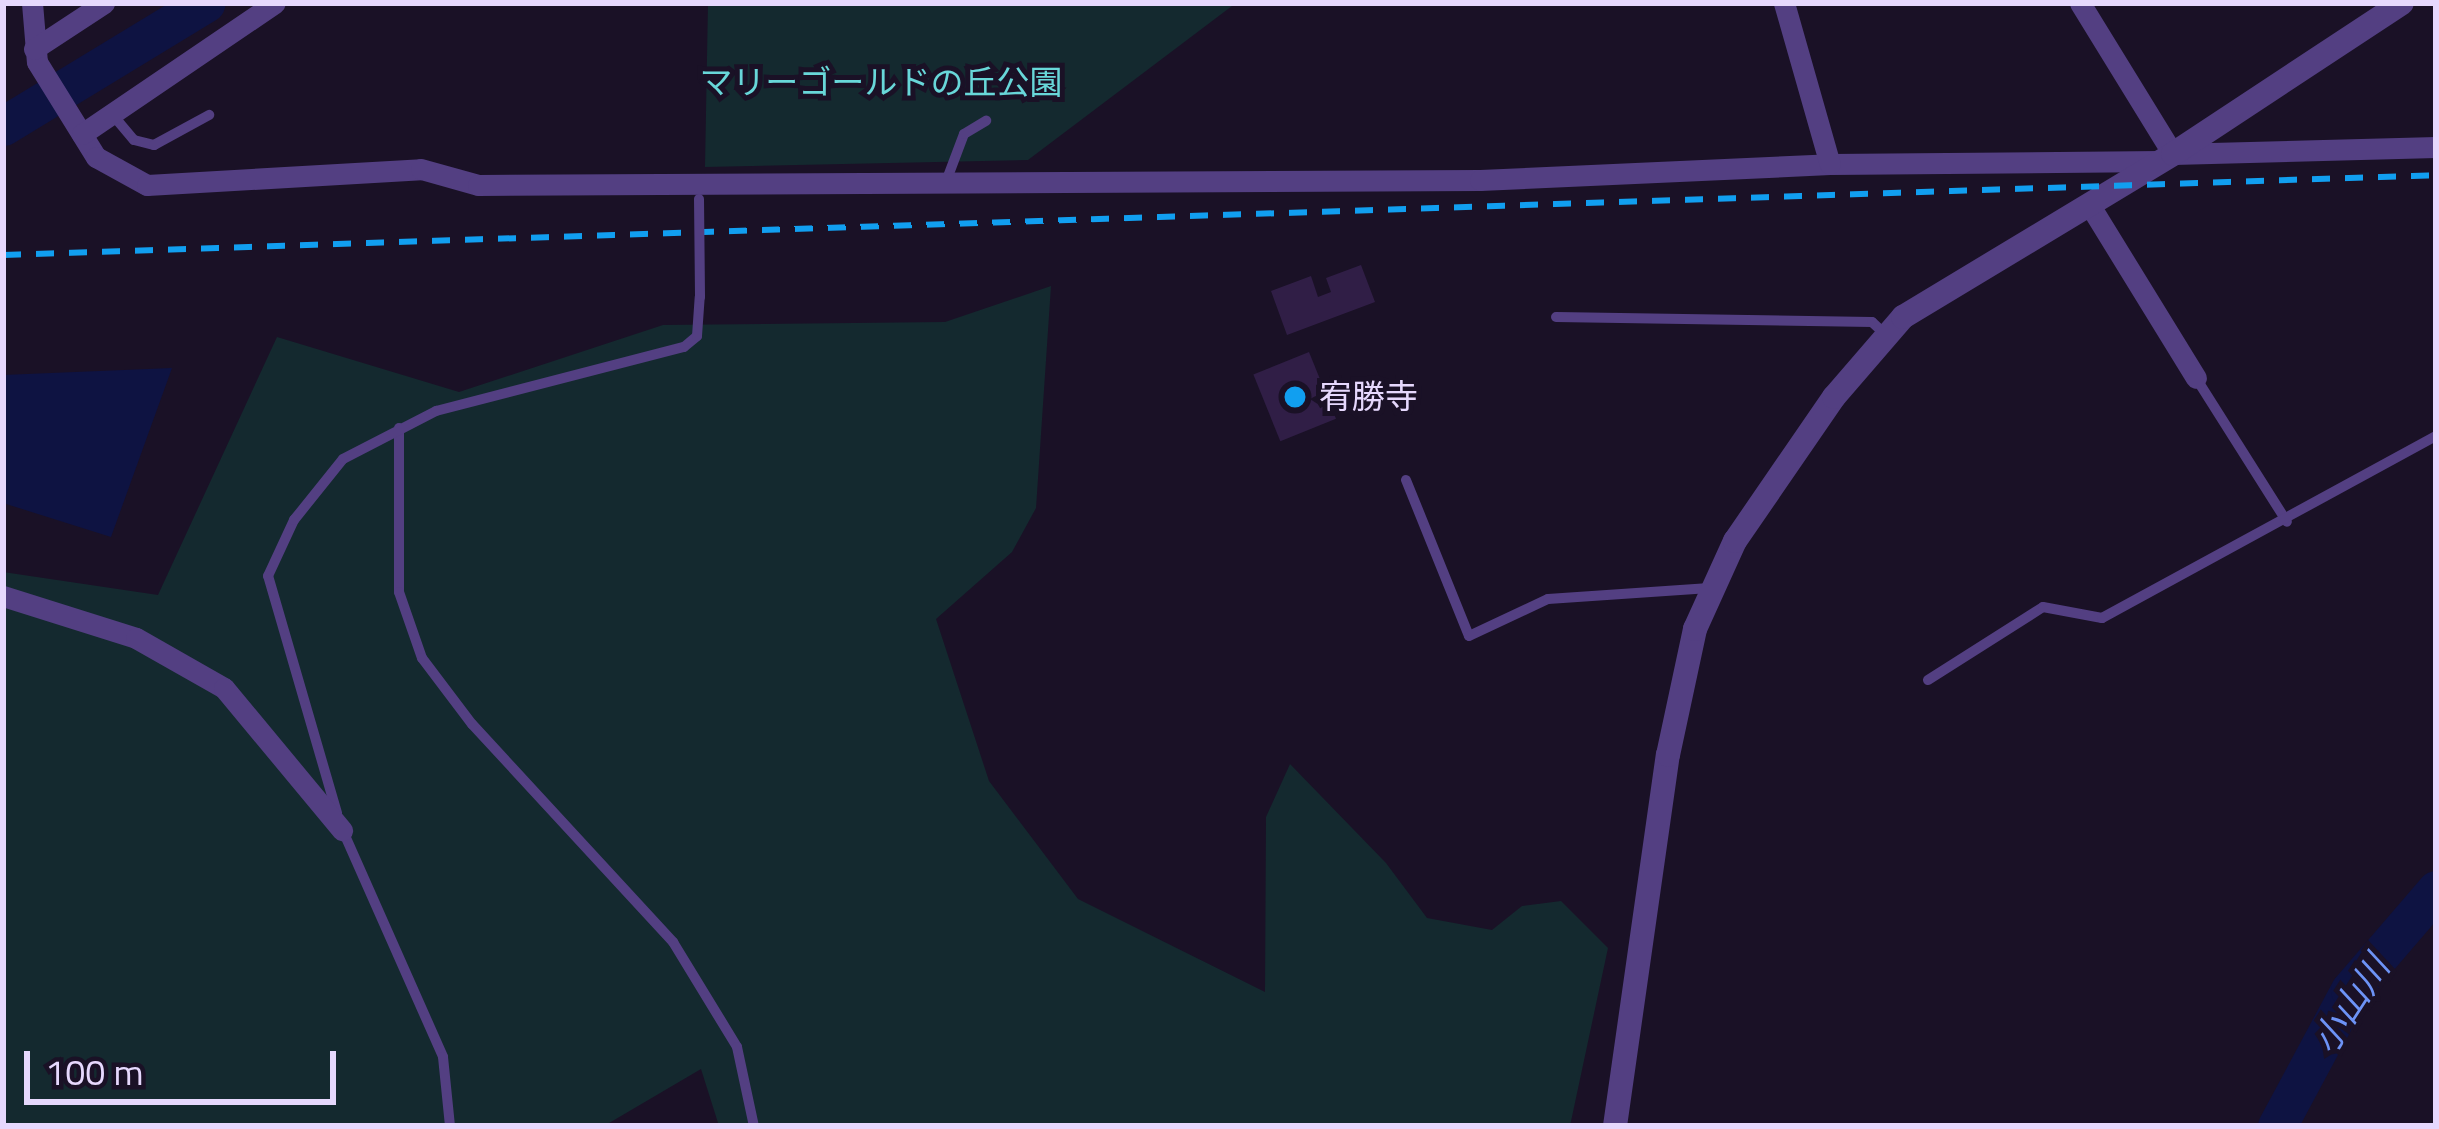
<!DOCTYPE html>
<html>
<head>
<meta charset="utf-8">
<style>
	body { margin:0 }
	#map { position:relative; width:2439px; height:1129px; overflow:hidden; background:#1a1126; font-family:"Titillium Web","Noto Sans JP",sans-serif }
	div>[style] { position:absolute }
	.green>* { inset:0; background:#14292f }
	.water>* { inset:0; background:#0e1342 }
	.river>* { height:39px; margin:-19.5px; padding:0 19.5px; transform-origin:19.5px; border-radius:19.5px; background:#0e1342 }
	.building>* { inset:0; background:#301e46; transform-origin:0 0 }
	.service>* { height:10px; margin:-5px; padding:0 5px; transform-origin:5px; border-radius:5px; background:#533f82 }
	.minor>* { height:21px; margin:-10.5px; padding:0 10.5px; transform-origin:10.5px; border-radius:10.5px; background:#533f82 }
	.tertiary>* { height:24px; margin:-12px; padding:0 12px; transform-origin:12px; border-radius:12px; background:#533f82 }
	.rail>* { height:6px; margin-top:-3px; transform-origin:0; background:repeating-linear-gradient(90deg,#119ff0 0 18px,transparent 0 33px) }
	.service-bridge>* { height:10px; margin:-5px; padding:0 5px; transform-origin:5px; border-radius:5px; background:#533f82 }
	.dots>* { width:33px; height:33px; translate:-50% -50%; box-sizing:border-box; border:6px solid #1a1126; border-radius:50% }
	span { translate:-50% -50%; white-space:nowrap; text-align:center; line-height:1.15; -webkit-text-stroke:10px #1a1126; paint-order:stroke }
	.park-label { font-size:33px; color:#68d7d9 }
	.poi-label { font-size:33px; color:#e6d8fd }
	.left { translate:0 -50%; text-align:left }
	.water-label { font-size:36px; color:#6d93f6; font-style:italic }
	.frame { position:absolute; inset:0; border:6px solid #e6d8fd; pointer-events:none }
	.scale { position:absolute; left:24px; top:1051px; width:312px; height:54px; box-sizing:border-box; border:6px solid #e6d8fd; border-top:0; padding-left:15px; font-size:36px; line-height:42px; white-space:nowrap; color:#e6d8fd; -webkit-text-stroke:9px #1a1126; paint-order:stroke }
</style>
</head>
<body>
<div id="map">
	<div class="green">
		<div style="clip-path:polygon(708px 3px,1236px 3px,1028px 160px,705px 167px)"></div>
		<div style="clip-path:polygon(1051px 286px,1036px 508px,1012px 552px,936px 619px,989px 781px,1078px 899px,1265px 992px,1266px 817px,1290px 764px,1386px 863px,1427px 918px,1492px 930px,1522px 906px,1561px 901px,1608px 948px,1570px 1126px,719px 1126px,701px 1069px,604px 1126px,3px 1126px,3px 572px,158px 595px,277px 337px,459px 392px,663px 325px,945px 322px)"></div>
	</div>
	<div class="water">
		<div style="clip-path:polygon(172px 368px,111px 537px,3px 503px,3px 375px)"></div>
	</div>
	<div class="river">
		<div style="left:3px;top:126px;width:237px;rotate:-31.3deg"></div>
		<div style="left:2277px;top:1126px;width:154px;rotate:-61.8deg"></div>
		<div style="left:2350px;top:990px;width:132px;rotate:-49.3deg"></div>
	</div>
	<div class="building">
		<div style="clip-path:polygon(1361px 265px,1375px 302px,1287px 335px,1271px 291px,1311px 276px,1318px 297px,1331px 292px,1326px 278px)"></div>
		<div style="left:1309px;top:352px;width:72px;height:60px;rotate:68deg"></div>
	</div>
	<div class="service">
		<div style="left:112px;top:114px;width:34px;rotate:50deg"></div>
		<div style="left:134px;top:140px;width:21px;rotate:14deg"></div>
		<div style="left:154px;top:145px;width:63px;rotate:-28.6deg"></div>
		<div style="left:947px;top:179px;width:48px;rotate:-69.3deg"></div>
		<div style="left:964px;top:134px;width:26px;rotate:-31deg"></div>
		<div style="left:1556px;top:317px;width:316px;rotate:0.9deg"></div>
		<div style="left:1872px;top:322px;width:16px;rotate:43deg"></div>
		<div style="left:2196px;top:378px;width:170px;rotate:57.7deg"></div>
		<div style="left:399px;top:428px;width:164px;rotate:90deg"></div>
		<div style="left:399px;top:592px;width:70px;rotate:70.8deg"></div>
		<div style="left:422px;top:658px;width:83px;rotate:52.9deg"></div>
		<div style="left:472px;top:724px;width:297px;rotate:47.3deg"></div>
		<div style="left:673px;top:942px;width:123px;rotate:58.6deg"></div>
		<div style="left:737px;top:1047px;width:81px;rotate:77.9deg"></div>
		<div style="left:1406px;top:480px;width:168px;rotate:68deg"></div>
		<div style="left:1469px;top:636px;width:87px;rotate:-25.1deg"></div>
		<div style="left:1548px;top:599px;width:162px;rotate:-3.9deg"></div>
		<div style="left:1928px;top:680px;width:136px;rotate:-32.4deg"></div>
		<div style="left:2043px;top:607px;width:60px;rotate:10.6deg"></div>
		<div style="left:2102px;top:618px;width:380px;rotate:-28.6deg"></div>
		<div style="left:337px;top:813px;width:247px;rotate:-106.2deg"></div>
		<div style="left:268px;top:576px;width:62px;rotate:-65.1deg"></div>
		<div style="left:294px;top:520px;width:78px;rotate:-51.2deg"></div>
		<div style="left:343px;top:459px;width:105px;rotate:-27.3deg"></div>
		<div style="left:436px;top:411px;width:256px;rotate:-14.5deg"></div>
		<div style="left:684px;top:347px;width:17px;rotate:-40deg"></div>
		<div style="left:697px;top:336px;width:39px;rotate:-86deg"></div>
		<div style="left:343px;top:831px;width:247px;rotate:66.1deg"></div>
		<div style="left:443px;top:1057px;width:69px;rotate:84.2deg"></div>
	</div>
	<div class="minor">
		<div style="left:32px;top:3px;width:59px;rotate:85.2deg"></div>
		<div style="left:37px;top:62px;width:112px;rotate:58.2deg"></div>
		<div style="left:96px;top:157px;width:58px;rotate:28.8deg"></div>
		<div style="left:147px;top:185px;width:274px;rotate:-3.3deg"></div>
		<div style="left:421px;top:169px;width:59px;rotate:15.7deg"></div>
		<div style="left:478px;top:185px;width:1002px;rotate:-0.29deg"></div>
		<div style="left:1480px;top:180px;width:350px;rotate:-2.6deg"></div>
		<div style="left:1830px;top:164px;width:331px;rotate:-0.5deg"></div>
		<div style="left:1784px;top:3px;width:167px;rotate:74.1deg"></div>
		<div style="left:2080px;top:3px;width:177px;rotate:58.4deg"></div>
		<div style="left:2173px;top:154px;width:263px;rotate:-1.5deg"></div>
		<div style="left:34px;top:49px;width:84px;rotate:-33.3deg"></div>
		<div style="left:82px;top:134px;width:233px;rotate:-34.2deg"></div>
		<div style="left:2089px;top:204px;width:204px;rotate:58.4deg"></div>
		<div style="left:3px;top:596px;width:139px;rotate:17.5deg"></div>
		<div style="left:136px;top:638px;width:101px;rotate:29.6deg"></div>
		<div style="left:224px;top:688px;width:185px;rotate:50.3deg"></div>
	</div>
	<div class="tertiary">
		<div style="left:1615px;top:1126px;width:375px;rotate:-81.9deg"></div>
		<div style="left:1668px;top:755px;width:129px;rotate:-77.9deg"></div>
		<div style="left:1695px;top:629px;width:97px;rotate:-65.6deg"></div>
		<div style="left:1735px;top:541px;width:175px;rotate:-55.5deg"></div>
		<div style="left:1834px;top:397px;width:106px;rotate:-49.2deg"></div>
		<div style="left:1903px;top:317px;width:315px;rotate:-31.1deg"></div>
		<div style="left:2173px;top:154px;width:274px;rotate:-33.4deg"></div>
	</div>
	<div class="rail">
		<div style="left:3px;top:255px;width:2434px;rotate:-1.88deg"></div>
	</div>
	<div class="service-bridge">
		<div style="left:699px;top:199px;width:98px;rotate:89.4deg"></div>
	</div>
	<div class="dots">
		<div style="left:1295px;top:397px;background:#119ff0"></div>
	</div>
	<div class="park-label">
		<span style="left:881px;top:83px">マリーゴールドの丘公園</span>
	</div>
	<div class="poi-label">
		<span class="left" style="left:1319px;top:397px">宥勝寺</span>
	</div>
	<div class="water-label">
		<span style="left:2350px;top:1004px;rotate:-57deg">小山川</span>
	</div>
	<div class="frame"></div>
	<div class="scale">100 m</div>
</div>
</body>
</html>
